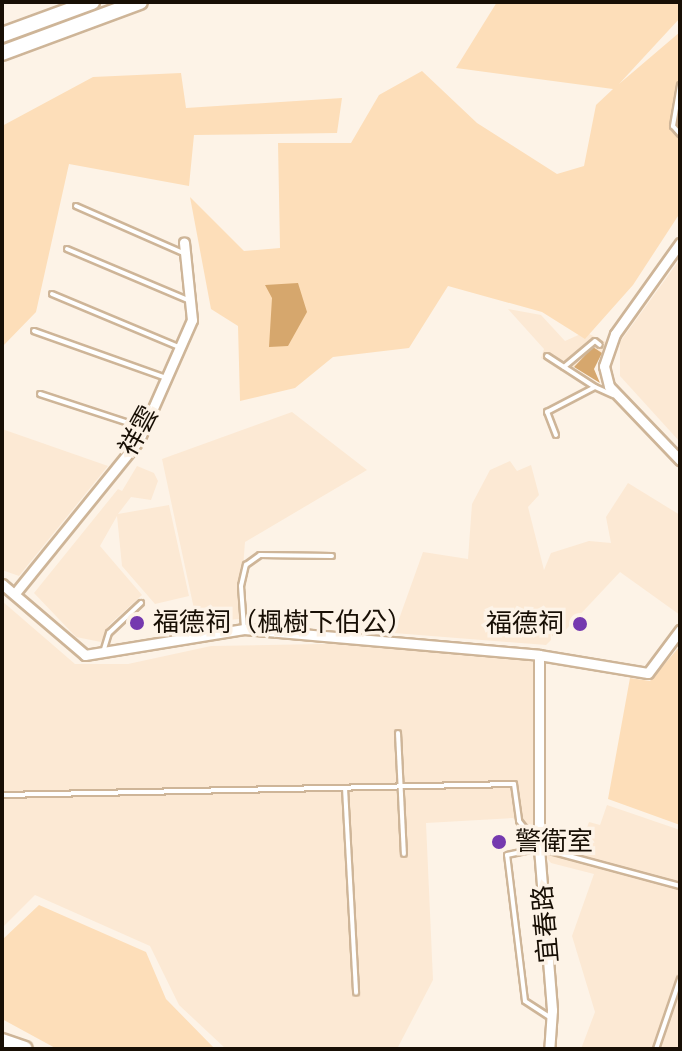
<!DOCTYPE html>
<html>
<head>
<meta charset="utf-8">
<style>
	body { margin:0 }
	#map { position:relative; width:682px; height:1051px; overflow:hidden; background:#fdf3e7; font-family:Helvetica,"Noto Sans TC",sans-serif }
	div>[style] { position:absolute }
	.built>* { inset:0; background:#fce9d4 }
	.green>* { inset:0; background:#fddeb9 }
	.water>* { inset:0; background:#d6a76d }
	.roads { filter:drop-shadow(2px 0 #ceb598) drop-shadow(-2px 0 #ceb598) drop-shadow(0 2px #ceb598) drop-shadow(0 -2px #ceb598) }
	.lane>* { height:4px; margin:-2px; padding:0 2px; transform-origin:2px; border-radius:2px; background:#fff }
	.street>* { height:9px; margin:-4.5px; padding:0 4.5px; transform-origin:4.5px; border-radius:4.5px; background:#fff }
	.primary>* { height:14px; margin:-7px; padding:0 7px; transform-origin:7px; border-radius:7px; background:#fff }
	.dots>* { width:22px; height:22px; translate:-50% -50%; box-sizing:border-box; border:4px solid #fdf3e7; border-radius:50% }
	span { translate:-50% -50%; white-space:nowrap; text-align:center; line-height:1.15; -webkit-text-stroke:7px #fdf3e7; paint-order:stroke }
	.street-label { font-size:26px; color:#180f05 }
	.poi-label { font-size:26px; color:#180f05 }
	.left { translate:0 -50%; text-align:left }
	.right { translate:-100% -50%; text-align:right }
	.frame { position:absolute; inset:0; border:4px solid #180f05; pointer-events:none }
</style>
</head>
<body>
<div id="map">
	<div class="built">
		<div style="clip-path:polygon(680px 259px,680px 442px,620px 376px,620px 342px)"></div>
		<div style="clip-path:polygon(508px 309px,541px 315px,565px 341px,585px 332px,606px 342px,602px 353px,592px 348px,567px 374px,561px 371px,541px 358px,544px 349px)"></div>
		<div style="clip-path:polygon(292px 412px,367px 470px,245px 542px,239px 619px,197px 623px,162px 459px)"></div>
		<div style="clip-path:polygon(2px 429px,108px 466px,19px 576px,2px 570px)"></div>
		<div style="clip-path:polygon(510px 461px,517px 471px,531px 465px,539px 495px,528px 507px,544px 570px,551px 553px,589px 541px,611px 543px,606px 517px,628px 483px,680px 515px,680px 615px,620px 572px,559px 637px,552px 636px,549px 620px,551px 640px,546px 645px,394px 633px,423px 552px,468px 559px,472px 504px,490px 470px)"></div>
		<div style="clip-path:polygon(137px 466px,154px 473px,158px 481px,151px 500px,131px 497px,118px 514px,169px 505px,189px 596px,155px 604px,122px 566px,117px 516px,100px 546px,142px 595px,109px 625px,101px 642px,76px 637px,34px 593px,118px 489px,122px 491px)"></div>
		<div style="clip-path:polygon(2px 601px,75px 664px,128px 664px,211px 646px,376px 643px,534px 660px,535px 823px,582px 842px,589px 822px,600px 825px,607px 805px,680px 830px,680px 1049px,581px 1049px,595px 1012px,572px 936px,594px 874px,551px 863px,513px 818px,426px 823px,433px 980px,397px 1049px,226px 1049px,179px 1005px,150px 946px,35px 895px,2px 928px)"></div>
	</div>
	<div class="green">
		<div style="clip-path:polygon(497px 2px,680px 2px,680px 18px,619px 84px,680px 32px,680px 213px,633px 285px,585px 339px,542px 312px,448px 286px,409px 348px,333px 357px,295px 388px,240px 401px,238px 326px,211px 309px,190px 197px,244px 251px,280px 248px,278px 143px,351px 143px,379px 95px,422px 71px,477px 123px,557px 174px,584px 166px,596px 105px,613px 89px,456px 68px)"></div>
		<div style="clip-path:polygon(181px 73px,186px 108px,342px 98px,337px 133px,194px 135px,189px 186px,69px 164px,36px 312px,2px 347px,2px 126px,93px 77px)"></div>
		<div style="clip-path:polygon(680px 646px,680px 825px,608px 799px,630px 678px,650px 681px)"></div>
		<div style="clip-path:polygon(39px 905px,146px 952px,166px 999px,215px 1049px,57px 1049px,2px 1019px,2px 940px)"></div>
	</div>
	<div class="water">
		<div style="clip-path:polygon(298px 283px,307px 312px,288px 346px,269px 347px,272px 298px,265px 285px)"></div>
		<div style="clip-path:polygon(593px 347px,602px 353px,594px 369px,600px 383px,574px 367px)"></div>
	</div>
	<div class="roads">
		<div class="lane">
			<div style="left:680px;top:85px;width:42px;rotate:99.7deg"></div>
			<div style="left:673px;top:126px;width:11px;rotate:49deg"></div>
			<div style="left:76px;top:206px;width:117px;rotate:23.7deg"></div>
			<div style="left:67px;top:249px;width:134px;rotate:22.9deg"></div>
			<div style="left:52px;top:294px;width:138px;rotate:22.7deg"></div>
			<div style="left:34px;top:331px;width:140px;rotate:19.6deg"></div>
			<div style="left:547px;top:356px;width:57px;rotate:32.9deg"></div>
			<div style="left:564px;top:367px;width:40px;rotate:-40deg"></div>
			<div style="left:595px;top:341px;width:6px;rotate:39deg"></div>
			<div style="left:40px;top:394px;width:109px;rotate:18.1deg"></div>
			<div style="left:556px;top:435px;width:25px;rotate:-111deg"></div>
			<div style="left:547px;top:412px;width:54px;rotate:-27.5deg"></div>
			<div style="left:595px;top:387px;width:20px;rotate:24deg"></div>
			<div style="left:244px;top:628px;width:42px;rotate:-94.1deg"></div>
			<div style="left:241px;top:586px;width:22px;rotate:-77deg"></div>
			<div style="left:246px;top:565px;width:17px;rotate:-36deg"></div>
			<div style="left:260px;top:555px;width:72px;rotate:0.8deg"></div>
			<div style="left:104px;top:649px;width:17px;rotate:-73deg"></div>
			<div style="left:109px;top:633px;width:44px;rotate:-43.2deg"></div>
			<div style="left:398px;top:733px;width:121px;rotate:87.2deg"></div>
			<div style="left:345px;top:788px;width:205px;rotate:86.9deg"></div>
			<div style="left:2px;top:795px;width:512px;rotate:-1.23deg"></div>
			<div style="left:514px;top:784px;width:37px;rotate:82deg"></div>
			<div style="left:519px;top:821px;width:28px;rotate:52deg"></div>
			<div style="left:551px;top:1018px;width:31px;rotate:-147deg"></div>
			<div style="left:525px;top:1001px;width:147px;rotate:-97deg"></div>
			<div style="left:507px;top:855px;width:33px;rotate:-12deg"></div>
			<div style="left:539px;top:848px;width:146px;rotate:15.1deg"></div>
			<div style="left:656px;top:1049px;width:74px;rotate:-71.1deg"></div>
		</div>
		<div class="street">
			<div style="left:680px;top:243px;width:112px;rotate:125.5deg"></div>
			<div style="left:615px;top:334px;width:34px;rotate:109deg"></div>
			<div style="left:604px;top:366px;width:21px;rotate:76deg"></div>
			<div style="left:609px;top:386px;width:103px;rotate:46.2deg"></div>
			<div style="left:2px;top:584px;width:109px;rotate:40.5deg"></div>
			<div style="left:85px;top:655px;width:161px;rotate:-9.3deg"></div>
			<div style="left:244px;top:629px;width:296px;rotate:5deg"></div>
			<div style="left:539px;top:655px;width:110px;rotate:9.4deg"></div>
			<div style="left:648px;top:673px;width:54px;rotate:-53.3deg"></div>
			<div style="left:16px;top:592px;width:196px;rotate:-51deg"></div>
			<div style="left:139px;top:440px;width:131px;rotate:-66.2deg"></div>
			<div style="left:192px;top:320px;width:78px;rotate:-95.9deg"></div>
			<div style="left:539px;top:655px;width:193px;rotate:90deg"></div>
			<div style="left:539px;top:848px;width:163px;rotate:85.4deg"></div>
			<div style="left:552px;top:1010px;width:39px;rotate:94deg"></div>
		</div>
		<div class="primary">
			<div style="left:2px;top:35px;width:96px;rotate:-20.1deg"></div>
			<div style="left:2px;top:53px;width:147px;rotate:-20.3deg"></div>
			<div style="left:2px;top:1041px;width:24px;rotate:19deg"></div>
		</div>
	</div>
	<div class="dots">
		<div style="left:137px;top:623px;background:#7539af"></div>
		<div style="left:580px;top:624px;background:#7539af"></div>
		<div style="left:499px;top:842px;background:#7539af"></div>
	</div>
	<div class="street-label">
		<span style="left:139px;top:431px;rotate:-61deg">祥雲</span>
		<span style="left:546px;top:924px;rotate:-95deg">宜春路</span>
	</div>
	<div class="poi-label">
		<span class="left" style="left:153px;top:623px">福德祠（楓樹下伯公）</span>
		<span class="right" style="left:564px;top:624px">福德祠</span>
		<span class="left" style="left:515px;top:842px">警衛室</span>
	</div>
	<div class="frame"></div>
</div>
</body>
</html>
